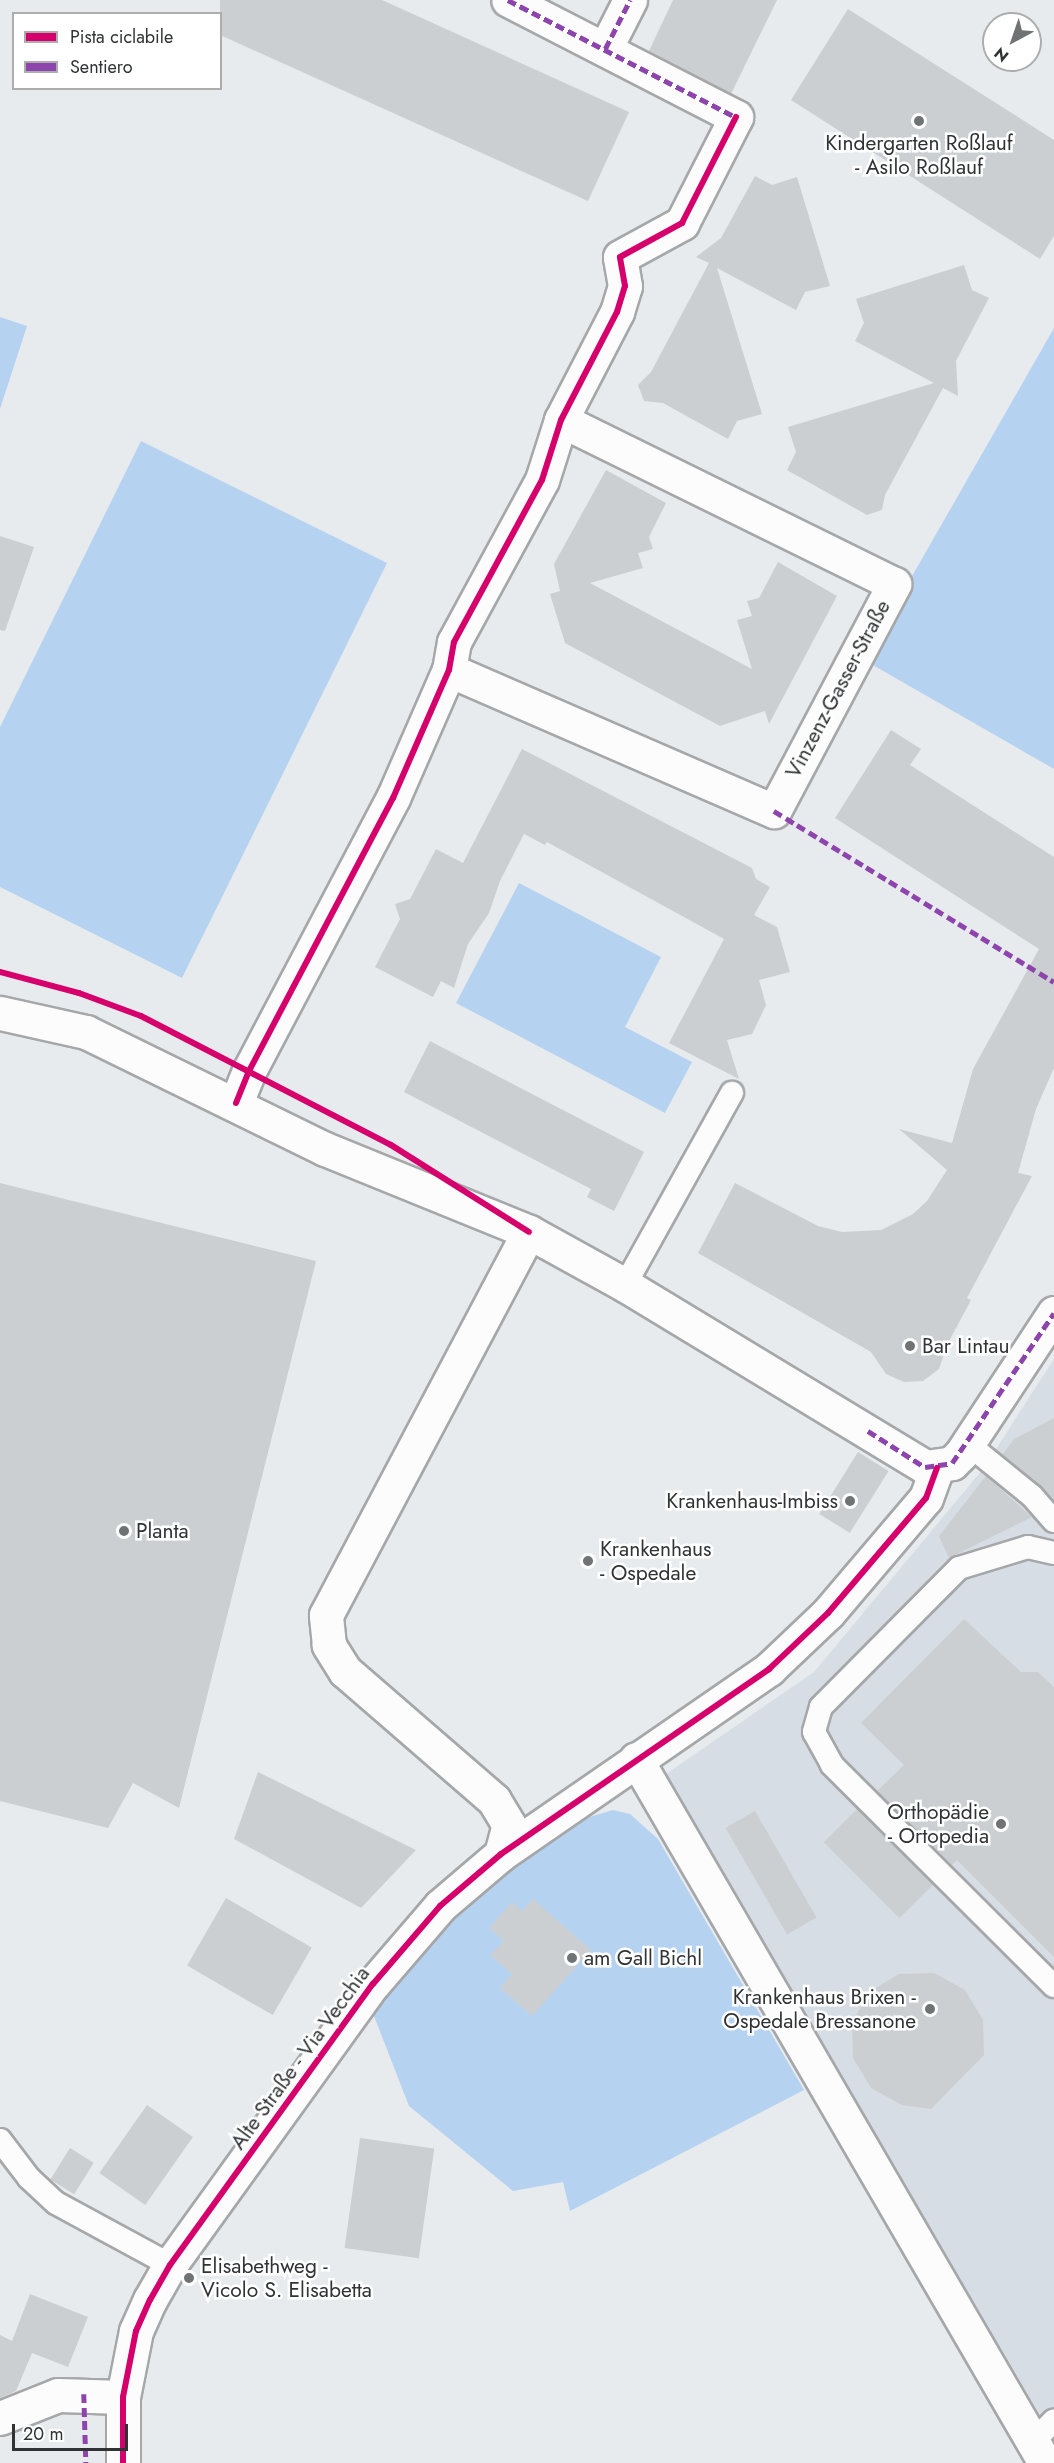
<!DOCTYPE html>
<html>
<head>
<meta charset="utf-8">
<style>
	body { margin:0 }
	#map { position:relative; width:1054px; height:2463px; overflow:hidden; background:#e8ebee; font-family:Jost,sans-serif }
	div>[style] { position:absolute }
	.built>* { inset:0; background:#d7dde4 }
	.green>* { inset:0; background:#b6d2f1 }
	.building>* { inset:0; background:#cccfd1; transform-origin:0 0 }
	.roads { filter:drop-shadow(2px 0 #a5a7a9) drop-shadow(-2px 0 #a5a7a9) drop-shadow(0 2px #a5a7a9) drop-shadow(0 -2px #a5a7a9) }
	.lane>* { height:22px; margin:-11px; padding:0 11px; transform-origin:11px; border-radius:11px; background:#fcfcfc }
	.street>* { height:33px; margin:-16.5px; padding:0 16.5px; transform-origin:16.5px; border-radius:16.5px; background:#fcfcfc }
	.quiet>* { height:4.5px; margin-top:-2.25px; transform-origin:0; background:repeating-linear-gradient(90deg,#8e44ad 0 9px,transparent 0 13.5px) }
	.cycleway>* { height:6px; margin:-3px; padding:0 3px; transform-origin:3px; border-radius:3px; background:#d6006c }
	.dots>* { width:16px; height:16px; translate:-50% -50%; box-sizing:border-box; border:3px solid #fff; border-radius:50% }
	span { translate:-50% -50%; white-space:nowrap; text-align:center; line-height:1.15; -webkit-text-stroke:5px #fff; paint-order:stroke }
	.poi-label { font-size:21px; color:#303233 }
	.left { translate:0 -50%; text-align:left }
	.right { translate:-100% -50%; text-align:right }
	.street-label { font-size:21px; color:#303233 }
	.legend { position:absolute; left:12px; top:12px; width:210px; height:78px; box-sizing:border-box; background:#fff; border:2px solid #acadad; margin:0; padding:8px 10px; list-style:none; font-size:18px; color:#303233 }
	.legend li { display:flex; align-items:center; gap:12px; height:30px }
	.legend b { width:30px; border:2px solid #acadad }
	.north { position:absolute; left:982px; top:12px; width:60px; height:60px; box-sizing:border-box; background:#fff; border:2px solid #acadad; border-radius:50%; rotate:220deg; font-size:16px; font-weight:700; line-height:24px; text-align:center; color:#303233 }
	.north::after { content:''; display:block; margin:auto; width:21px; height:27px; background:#707374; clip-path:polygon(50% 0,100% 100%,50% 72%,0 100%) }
	.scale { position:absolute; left:12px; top:2424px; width:116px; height:27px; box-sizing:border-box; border:3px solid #303233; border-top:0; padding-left:8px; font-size:18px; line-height:21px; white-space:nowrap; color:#303233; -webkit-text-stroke:4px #fff; paint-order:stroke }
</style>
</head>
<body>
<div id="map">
	<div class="built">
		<div style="clip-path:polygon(1054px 1359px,1054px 2439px,666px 1774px,814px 1672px,983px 1469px)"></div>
	</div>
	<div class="green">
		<div style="clip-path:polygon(0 317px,27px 326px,0 409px)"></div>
		<div style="clip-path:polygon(1054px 328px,1054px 769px,864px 660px)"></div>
		<div style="clip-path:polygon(141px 441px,387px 563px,182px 978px,0 887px,0 727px)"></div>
		<div style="clip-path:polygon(519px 883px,661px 957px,625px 1027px,692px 1062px,665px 1113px,456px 1003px)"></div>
		<div style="clip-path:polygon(613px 1810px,630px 1814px,658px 1839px,804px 2090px,570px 2211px,563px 2182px,513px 2191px,409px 2106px,372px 2011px,462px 1906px,569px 1823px)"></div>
	</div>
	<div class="building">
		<div style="clip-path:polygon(220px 0,382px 0,629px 112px,588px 201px,220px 35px)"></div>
		<div style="clip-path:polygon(673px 0,777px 0,731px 94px,649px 51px)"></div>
		<div style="clip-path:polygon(848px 9px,1054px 140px,1054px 236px,1040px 259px,791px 100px)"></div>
		<div style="clip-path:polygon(755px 176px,772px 185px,797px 177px,830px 286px,805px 292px,796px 310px,717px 268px,762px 414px,737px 421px,728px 439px,663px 403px,644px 401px,638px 385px,651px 372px,709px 263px,696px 257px,721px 238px)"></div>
		<div style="clip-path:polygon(964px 265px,972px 290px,989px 298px,956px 361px,958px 396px,943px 388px,885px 495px,882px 510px,867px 515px,787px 470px,796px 452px,788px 427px,934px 383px,855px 341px,864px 323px,856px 299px)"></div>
		<div style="clip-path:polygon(606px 470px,666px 503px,649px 537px,653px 549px,638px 553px,643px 568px,590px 583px,752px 669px,737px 620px,752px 616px,747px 601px,759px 598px,778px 562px,837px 596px,769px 724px,765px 711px,720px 726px,565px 643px,550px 594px,560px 591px,554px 564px)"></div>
		<div style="clip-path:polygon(0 536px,34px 547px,5px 631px,0 630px)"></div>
		<div style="clip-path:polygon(891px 730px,921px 749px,910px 765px,1054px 857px,1054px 1068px,1036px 1109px,1018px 1173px,1032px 1176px,967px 1298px,971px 1300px,947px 1345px,939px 1369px,923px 1381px,904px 1382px,886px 1374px,871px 1352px,698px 1253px,735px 1183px,818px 1226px,842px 1232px,881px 1230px,913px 1214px,927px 1201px,947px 1170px,899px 1129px,952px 1143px,973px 1069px,1039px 949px,835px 818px)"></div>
		<div style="clip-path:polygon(522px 749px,752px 868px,756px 879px,770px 887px,754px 915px,777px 927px,790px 972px,759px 980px,766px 1005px,752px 1034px,727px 1040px,739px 1079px,669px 1043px,724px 939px,547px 842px,545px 845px,524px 834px,500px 881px,489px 913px,468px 944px,454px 988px,441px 981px,433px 997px,375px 967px,400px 919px,395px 904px,410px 899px,436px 849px,463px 863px)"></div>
		<div style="clip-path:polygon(430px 1041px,644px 1152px,614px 1211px,587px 1197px,591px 1189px,404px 1092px)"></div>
		<div style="clip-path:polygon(0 1183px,316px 1261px,179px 1808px,133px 1783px,108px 1828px,0 1801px)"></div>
		<div style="clip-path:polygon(1054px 1418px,1054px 1501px,1002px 1455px,1014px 1439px)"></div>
		<div style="left:858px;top:1452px;width:36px;height:73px;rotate:32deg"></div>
		<div style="clip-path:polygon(986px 1476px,1032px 1517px,949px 1558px,939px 1536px)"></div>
		<div style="clip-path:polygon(964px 1619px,1021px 1672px,1038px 1672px,1054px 1687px,1054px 1957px,957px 1860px,952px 1865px,877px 1791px,904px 1765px,861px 1723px)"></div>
		<div style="clip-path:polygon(258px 1772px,416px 1850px,361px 1908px,234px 1839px)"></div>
		<div style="left:857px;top:1809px;width:107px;height:47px;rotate:45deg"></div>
		<div style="left:755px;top:1811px;width:123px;height:34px;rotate:60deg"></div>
		<div style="left:226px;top:1898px;width:99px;height:78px;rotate:30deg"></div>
		<div style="clip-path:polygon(533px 1899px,591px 1950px,532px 2016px,500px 1988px,512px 1974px,490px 1955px,504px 1941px,489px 1928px,512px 1902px,522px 1911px)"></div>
		<div style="clip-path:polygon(934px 1973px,965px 1990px,983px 2020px,984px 2055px,931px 2109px,902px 2105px,871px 2088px,853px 2058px,852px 2023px,869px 1992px,899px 1974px)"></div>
		<div style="left:147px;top:2105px;width:56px;height:83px;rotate:35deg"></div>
		<div style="left:360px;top:2138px;width:75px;height:111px;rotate:8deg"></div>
		<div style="left:70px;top:2148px;width:28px;height:37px;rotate:32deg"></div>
		<div style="clip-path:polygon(30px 2294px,88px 2317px,68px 2367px,32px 2353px,16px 2391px,0 2398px,0 2335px,12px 2341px)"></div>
	</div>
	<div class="roads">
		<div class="lane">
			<div style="left:625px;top:1285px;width:220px;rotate:-60.9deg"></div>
			<div style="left:968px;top:1444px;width:82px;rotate:39.1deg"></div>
			<div style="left:1032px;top:1496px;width:33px;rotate:49deg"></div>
			<div style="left:1054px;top:1553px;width:27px;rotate:-167deg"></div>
			<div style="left:1028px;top:1547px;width:72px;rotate:163.1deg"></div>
			<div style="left:959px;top:1568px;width:196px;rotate:134.8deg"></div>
			<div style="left:821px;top:1707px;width:26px;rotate:106deg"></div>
			<div style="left:814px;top:1732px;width:38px;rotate:61deg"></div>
			<div style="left:832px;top:1765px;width:313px;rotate:44.9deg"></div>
			<div style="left:0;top:2140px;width:48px;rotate:52.7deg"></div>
			<div style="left:29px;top:2178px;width:37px;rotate:43deg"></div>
			<div style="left:56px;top:2203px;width:130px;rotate:28.5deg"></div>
			<div style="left:1033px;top:2442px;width:30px;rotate:-46deg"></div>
		</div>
		<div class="street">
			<div style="left:605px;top:49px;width:55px;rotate:-63deg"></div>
			<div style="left:449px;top:670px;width:354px;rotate:23.5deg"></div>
			<div style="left:774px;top:811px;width:257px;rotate:-62.1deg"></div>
			<div style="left:894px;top:584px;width:371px;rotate:-153.8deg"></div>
			<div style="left:0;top:1013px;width:88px;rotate:12.5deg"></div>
			<div style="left:86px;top:1032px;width:266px;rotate:26.1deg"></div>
			<div style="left:325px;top:1149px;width:220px;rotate:22.1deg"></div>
			<div style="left:529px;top:1232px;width:110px;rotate:28.9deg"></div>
			<div style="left:625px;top:1285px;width:351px;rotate:31.2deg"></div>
			<div style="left:925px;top:1467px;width:27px;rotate:-8deg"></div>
			<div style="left:952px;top:1463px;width:13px;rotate:-45deg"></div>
			<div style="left:961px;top:1454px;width:169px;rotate:-56.6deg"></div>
			<div style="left:236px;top:1103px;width:35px;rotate:-68deg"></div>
			<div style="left:249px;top:1071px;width:309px;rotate:-62.2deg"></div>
			<div style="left:393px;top:798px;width:140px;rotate:-66.4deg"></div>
			<div style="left:449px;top:670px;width:28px;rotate:-80deg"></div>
			<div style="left:454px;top:642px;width:184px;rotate:-61.5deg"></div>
			<div style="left:542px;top:480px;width:63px;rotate:-72.4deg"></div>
			<div style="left:561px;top:420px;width:122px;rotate:-62.6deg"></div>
			<div style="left:617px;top:312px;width:27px;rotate:-73deg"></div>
			<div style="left:625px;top:286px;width:29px;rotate:-100deg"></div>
			<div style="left:620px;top:257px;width:71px;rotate:-28.7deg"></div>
			<div style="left:682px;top:223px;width:119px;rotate:-63deg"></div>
			<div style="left:736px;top:117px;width:256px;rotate:-152.8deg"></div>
			<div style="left:636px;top:1759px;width:814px;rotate:59.84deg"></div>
			<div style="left:501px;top:1854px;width:30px;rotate:-75deg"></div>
			<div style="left:509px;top:1825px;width:29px;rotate:-121deg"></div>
			<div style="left:494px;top:1800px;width:197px;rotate:-139.1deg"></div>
			<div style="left:345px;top:1671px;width:31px;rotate:-122deg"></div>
			<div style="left:329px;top:1645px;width:30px;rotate:-96deg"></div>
			<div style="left:326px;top:1615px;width:433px;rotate:-62.1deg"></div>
			<div style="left:0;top:2418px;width:62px;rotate:-21.6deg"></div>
			<div style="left:58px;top:2395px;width:65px;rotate:1.8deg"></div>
			<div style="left:123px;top:2463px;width:66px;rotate:-90deg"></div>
			<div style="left:123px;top:2397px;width:67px;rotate:-78.9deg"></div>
			<div style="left:136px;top:2331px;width:34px;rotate:-66deg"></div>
			<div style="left:150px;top:2300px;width:40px;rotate:-60.3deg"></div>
			<div style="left:170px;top:2265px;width:347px;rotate:-54.2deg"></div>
			<div style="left:373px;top:1984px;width:103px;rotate:-49.3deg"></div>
			<div style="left:440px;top:1906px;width:80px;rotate:-40.4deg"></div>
			<div style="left:501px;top:1854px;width:326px;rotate:-34.6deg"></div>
			<div style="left:769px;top:1669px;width:81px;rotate:-43.5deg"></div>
			<div style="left:828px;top:1613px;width:151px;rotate:-49.6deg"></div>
			<div style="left:926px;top:1498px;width:32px;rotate:-70deg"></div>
		</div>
	</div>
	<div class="quiet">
		<div style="left:508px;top:0;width:256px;rotate:27.2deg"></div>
		<div style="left:605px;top:49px;width:55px;rotate:-63deg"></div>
		<div style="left:774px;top:811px;width:328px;rotate:31.4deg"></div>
		<div style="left:868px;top:1431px;width:67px;rotate:32.3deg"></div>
		<div style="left:925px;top:1467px;width:27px;rotate:-8deg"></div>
		<div style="left:952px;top:1463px;width:181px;rotate:-55.8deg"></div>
		<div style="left:84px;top:2394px;width:69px;rotate:88.3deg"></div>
	</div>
	<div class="cycleway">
		<div style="left:0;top:972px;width:82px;rotate:14.9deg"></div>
		<div style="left:79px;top:993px;width:66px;rotate:20.4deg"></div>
		<div style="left:141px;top:1016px;width:281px;rotate:27.3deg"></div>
		<div style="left:391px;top:1145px;width:163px;rotate:32.2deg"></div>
		<div style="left:236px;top:1103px;width:35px;rotate:-68deg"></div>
		<div style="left:249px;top:1071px;width:309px;rotate:-62.2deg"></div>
		<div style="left:393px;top:798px;width:140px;rotate:-66.4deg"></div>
		<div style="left:449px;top:670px;width:28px;rotate:-80deg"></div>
		<div style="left:454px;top:642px;width:184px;rotate:-61.5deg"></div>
		<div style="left:542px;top:480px;width:63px;rotate:-72.4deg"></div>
		<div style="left:561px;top:420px;width:122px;rotate:-62.6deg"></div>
		<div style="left:617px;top:312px;width:27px;rotate:-73deg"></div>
		<div style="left:625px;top:286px;width:29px;rotate:-100deg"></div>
		<div style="left:620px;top:257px;width:71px;rotate:-28.7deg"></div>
		<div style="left:682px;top:223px;width:119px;rotate:-63deg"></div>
		<div style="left:123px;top:2463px;width:66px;rotate:-90deg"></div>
		<div style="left:123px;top:2397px;width:67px;rotate:-78.9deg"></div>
		<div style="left:136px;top:2331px;width:34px;rotate:-66deg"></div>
		<div style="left:150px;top:2300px;width:40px;rotate:-60.3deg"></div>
		<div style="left:170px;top:2265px;width:347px;rotate:-54.2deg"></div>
		<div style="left:373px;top:1984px;width:103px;rotate:-49.3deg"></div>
		<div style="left:440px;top:1906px;width:80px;rotate:-40.4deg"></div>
		<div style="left:501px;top:1854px;width:326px;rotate:-34.6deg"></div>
		<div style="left:769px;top:1669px;width:81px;rotate:-43.5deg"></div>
		<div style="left:828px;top:1613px;width:151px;rotate:-49.6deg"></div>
		<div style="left:926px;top:1498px;width:32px;rotate:-70deg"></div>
	</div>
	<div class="dots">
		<div style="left:919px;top:121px;background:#707374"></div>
		<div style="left:910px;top:1346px;background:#707374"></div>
		<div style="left:850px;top:1501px;background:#707374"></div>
		<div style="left:124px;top:1531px;background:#707374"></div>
		<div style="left:588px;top:1561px;background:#707374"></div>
		<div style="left:1001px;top:1824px;background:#707374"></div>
		<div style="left:572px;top:1958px;background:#707374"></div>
		<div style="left:930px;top:2009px;background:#707374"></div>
		<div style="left:189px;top:2278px;background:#707374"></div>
	</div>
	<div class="poi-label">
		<span style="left:919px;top:155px">Kindergarten Roßlauf<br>- Asilo Roßlauf</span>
		<span class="left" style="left:922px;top:1346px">Bar Lintau</span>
		<span class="right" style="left:838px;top:1501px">Krankenhaus-Imbiss</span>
		<span class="left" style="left:136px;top:1531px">Planta</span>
		<span class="left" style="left:600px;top:1561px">Krankenhaus<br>- Ospedale</span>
		<span class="right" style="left:989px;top:1824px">Orthopädie<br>- Ortopedia</span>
		<span class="left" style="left:584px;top:1958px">am Gall Bichl</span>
		<span class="right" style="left:916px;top:2009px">Krankenhaus Brixen -<br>Ospedale Bressanone</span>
		<span class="left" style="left:201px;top:2278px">Elisabethweg -<br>Vicolo S. Elisabetta</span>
	</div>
	<div class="street-label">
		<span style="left:838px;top:689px;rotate:-62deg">Vinzenz-Gasser-Straße</span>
		<span style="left:300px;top:2058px;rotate:-54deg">Alte Straße - Via Vecchia</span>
	</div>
	<ul class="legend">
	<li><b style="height:8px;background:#d6006c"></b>Pista ciclabile</li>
	<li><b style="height:8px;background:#8e44ad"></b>Sentiero</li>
	</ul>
	<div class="north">N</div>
	<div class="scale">20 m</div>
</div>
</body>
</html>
